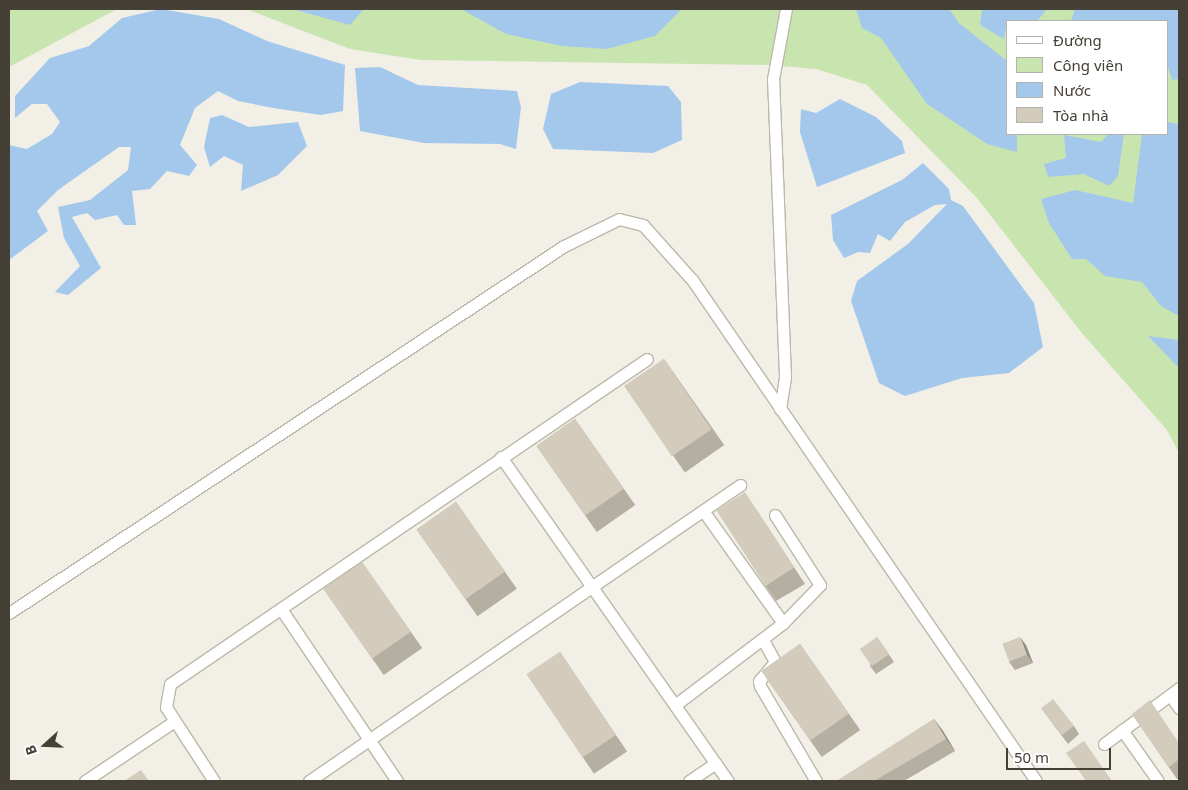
<!DOCTYPE html>
<html>
<head>
<meta charset="utf-8">
<style>
	body { margin:0 }
	#map { position:relative; width:1188px; height:790px; overflow:hidden; background:#f2efe6; font-family:"Noto Sans",sans-serif }
	div>[style] { position:absolute }
	.green>* { inset:0; background:#c8e5b0 }
	.water>* { inset:0; background:#a4c8ec }
	.roads { filter:drop-shadow(1px 0 #bdb8a9) drop-shadow(-1px 0 #bdb8a9) drop-shadow(0 1px #bdb8a9) drop-shadow(0 -1px #bdb8a9) }
	.minor>* { height:11px; margin:-5.5px; padding:0 5.5px; transform-origin:5.5px; border-radius:5.5px; background:#fff }
	.wall>* { inset:0; background:#b5afa2; transform-origin:0 0 }
	.shaded-wall>* { inset:0; background:#948f84 }
	.building>* { inset:0; background:#d3ccbc; transform-origin:0 0 }
	span { translate:-50% -50%; white-space:nowrap; text-align:center; line-height:1.15; -webkit-text-stroke:4px #fff; paint-order:stroke }
	.frame { position:absolute; inset:0; border:10px solid #444035; pointer-events:none }
	.legend { position:absolute; left:1006px; top:20px; width:162px; height:115px; box-sizing:border-box; background:#fff; border:1px solid #b4b3ae; margin:0; padding:6px 9px; list-style:none; font-size:15px; color:#444035 }
	.legend li { display:flex; align-items:center; gap:10px; height:25px }
	.legend b { width:25px; border:1px solid #b4b3ae }
	.north { position:absolute; left:20px; top:720px; width:50px; height:50px; -webkit-text-stroke:4px #fff; paint-order:stroke; rotate:250deg; font-size:14px; font-weight:700; line-height:20px; text-align:center; color:#444035 }
	.north::after { content:''; display:block; margin:auto; width:18px; height:22px; background:#444035; clip-path:polygon(50% 0,100% 100%,50% 72%,0 100%) }
	.scale { position:absolute; left:1006px; top:748px; width:105px; height:22px; box-sizing:border-box; border:2px solid #444035; border-top:0; padding-left:6px; font-size:15px; line-height:18px; white-space:nowrap; color:#444035; -webkit-text-stroke:4px #fff; paint-order:stroke }
</style>
</head>
<body>
<div id="map">
	<div class="green">
		<div style="clip-path:polygon(9px 9px,117px 9px,9px 67px)"></div>
		<div style="clip-path:polygon(246px 9px,781px 9px,770px 65px,421px 60px,350px 49px)"></div>
		<div style="clip-path:polygon(evenodd,791px 9px,1179px 9px,1179px 453px,1167px 430px,1081px 332px,977px 198px,867px 85px,816px 69px,780px 66px,791px 9px,1007px 21px,1167px 21px,1167px 134px,1007px 134px,1007px 21px)"></div>
	</div>
	<div class="water">
		<div style="clip-path:polygon(161px 9px,219px 19px,267px 41px,345px 65px,343px 111px,321px 115px,273px 108px,238px 101px,218px 91px,195px 108px,180px 145px,197px 165px,189px 176px,167px 171px,150px 189px,132px 191px,136px 225px,124px 225px,117px 215px,95px 220px,87px 213px,72px 217px,101px 268px,68px 295px,55px 292px,80px 266px,64px 238px,58px 207px,90px 200px,128px 170px,131px 147px,119px 147px,58px 190px,37px 211px,48px 231px,9px 260px,9px 145px,27px 149px,52px 134px,60px 122px,47px 104px,32px 104px,15px 118px,15px 96px,50px 58px,89px 46px,122px 18px)"></div>
		<div style="clip-path:polygon(292px 9px,363px 9px,363px 10px,350px 25px)"></div>
		<div style="clip-path:polygon(461px 9px,682px 9px,655px 36px,607px 49px,562px 46px,506px 34px)"></div>
		<div style="clip-path:polygon(856px 9px,949px 9px,959px 23px,1007px 61px,1007px 134px,1017px 134px,1017px 152px,987px 144px,927px 104px,881px 38px,862px 28px)"></div>
		<div style="clip-path:polygon(982px 9px,1047px 9px,1037px 21px,1007px 21px,1004px 39px,980px 25px)"></div>
		<div style="clip-path:polygon(1075px 9px,1179px 9px,1179px 79px,1172px 80px,1167px 64px,1167px 21px,1071px 21px)"></div>
		<div style="clip-path:polygon(380px 67px,418px 85px,517px 91px,521px 107px,516px 149px,500px 144px,424px 143px,360px 131px,355px 68px)"></div>
		<div style="clip-path:polygon(580px 82px,668px 86px,681px 102px,682px 140px,653px 153px,553px 149px,543px 129px,551px 94px)"></div>
		<div style="clip-path:polygon(840px 99px,876px 117px,902px 141px,905px 153px,817px 187px,800px 132px,801px 109px,816px 113px)"></div>
		<div style="clip-path:polygon(222px 115px,249px 127px,298px 122px,307px 146px,278px 175px,241px 191px,243px 165px,224px 156px,210px 167px,204px 147px,210px 118px)"></div>
		<div style="clip-path:polygon(1167px 122px,1179px 124px,1179px 316px,1161px 306px,1142px 282px,1105px 276px,1086px 259px,1072px 259px,1049px 223px,1041px 199px,1075px 190px,1133px 203px,1142px 134px,1167px 134px)"></div>
		<div style="clip-path:polygon(1108px 134px,1124px 134px,1118px 176px,1109px 186px,1084px 174px,1048px 177px,1044px 164px,1066px 158px,1064px 135px,1101px 142px)"></div>
		<div style="clip-path:polygon(923px 163px,949px 189px,951px 200px,963px 206px,1034px 303px,1043px 347px,1009px 373px,962px 378px,905px 396px,879px 383px,851px 301px,857px 281px,908px 244px,947px 204px,935px 205px,905px 222px,890px 241px,878px 234px,870px 253px,858px 252px,844px 258px,833px 240px,831px 215px,902px 180px)"></div>
		<div style="clip-path:polygon(1148px 336px,1179px 340px,1179px 368px,1176px 365px)"></div>
	</div>
	<div class="roads">
		<div class="minor">
			<div style="left:780px;top:409px;width:33px;rotate:-81deg"></div>
			<div style="left:785px;top:376px;width:297px;rotate:-92.3deg"></div>
			<div style="left:773px;top:79px;width:71px;rotate:-79.5deg"></div>
			<div style="left:501px;top:457px;width:396px;rotate:55deg"></div>
			<div style="left:775px;top:515px;width:83px;rotate:57.3deg"></div>
			<div style="left:820px;top:585px;width:53px;rotate:134.2deg"></div>
			<div style="left:281px;top:609px;width:207px;rotate:56deg"></div>
			<div style="left:9px;top:613px;width:665px;rotate:-33.48deg"></div>
			<div style="left:564px;top:246px;width:61px;rotate:-26.1deg"></div>
			<div style="left:619px;top:219px;width:25px;rotate:14deg"></div>
			<div style="left:643px;top:225px;width:75px;rotate:48.2deg"></div>
			<div style="left:693px;top:281px;width:606px;rotate:55.55deg"></div>
			<div style="left:763px;top:640px;width:25px;rotate:61deg"></div>
			<div style="left:775px;top:662px;width:25px;rotate:130deg"></div>
			<div style="left:759px;top:681px;width:5px;rotate:79deg"></div>
			<div style="left:760px;top:686px;width:110px;rotate:59.5deg"></div>
			<div style="left:1170px;top:695px;width:16px;rotate:55deg"></div>
			<div style="left:675px;top:705px;width:136px;rotate:-37.2deg"></div>
			<div style="left:783px;top:623px;width:136px;rotate:-125.4deg"></div>
			<div style="left:1122px;top:730px;width:62px;rotate:54.8deg"></div>
			<div style="left:1104px;top:744px;width:94px;rotate:-36.7deg"></div>
			<div style="left:85px;top:781px;width:106px;rotate:-33.8deg"></div>
			<div style="left:214px;top:781px;width:88px;rotate:-123deg"></div>
			<div style="left:166px;top:707px;width:23px;rotate:-80deg"></div>
			<div style="left:170px;top:684px;width:577px;rotate:-34.27deg"></div>
			<div style="left:309px;top:781px;width:523px;rotate:-34.48deg"></div>
			<div style="left:689px;top:781px;width:32px;rotate:-34deg"></div>
		</div>
	</div>
	<div class="wall">
		<div style="left:664px;top:359px;width:105px;height:48px;rotate:55deg"></div>
		<div style="left:575px;top:419px;width:105px;height:47px;rotate:55deg"></div>
		<div style="left:456px;top:502px;width:106px;height:48px;rotate:55deg"></div>
		<div style="clip-path:polygon(756px 509px,805px 584px,776px 601px,765px 585px)"></div>
		<div style="left:362px;top:562px;width:105px;height:47px;rotate:55deg"></div>
		<div style="clip-path:polygon(877px 637px,894px 662px,876px 674px,870px 666px)"></div>
		<div style="left:800px;top:644px;width:105px;height:47px;rotate:55deg"></div>
		<div style="clip-path:polygon(1026px 645px,1033px 663px,1015px 670px,1009px 662px)"></div>
		<div style="left:560px;top:652px;width:120px;height:40px;rotate:56deg"></div>
		<div style="clip-path:polygon(1041px 708px,1074px 726px,1079px 734px,1068px 744px)"></div>
		<div style="clip-path:polygon(1132px 714px,1179px 743px,1179px 778px,1177px 779px)"></div>
		<div style="clip-path:polygon(934px 719px,943px 731px,955px 751px,904px 781px,837px 781px)"></div>
	</div>
	<div class="shaded-wall">
		<div style="clip-path:polygon(1020px 637px,1026px 645px,1033px 663px,1027px 655px)"></div>
		<div style="clip-path:polygon(934px 719px,943px 731px,955px 751px,946px 739px)"></div>
	</div>
	<div class="building">
		<div style="left:664px;top:359px;width:85px;height:48px;rotate:56deg"></div>
		<div style="left:575px;top:419px;width:85px;height:47px;rotate:55deg"></div>
		<div style="left:745px;top:492px;width:90px;height:34px;rotate:57deg"></div>
		<div style="left:456px;top:502px;width:85px;height:48px;rotate:55deg"></div>
		<div style="left:362px;top:562px;width:85px;height:47px;rotate:55deg"></div>
		<div style="left:877px;top:637px;width:21px;height:21px;rotate:55deg"></div>
		<div style="left:1020px;top:637px;width:19px;height:19px;rotate:69deg"></div>
		<div style="left:800px;top:644px;width:85px;height:47px;rotate:55deg"></div>
		<div style="left:560px;top:652px;width:100px;height:40px;rotate:56deg"></div>
		<div style="left:1053px;top:699px;width:34px;height:15px;rotate:52deg"></div>
		<div style="clip-path:polygon(1150px 700px,1179px 743px,1179px 759px,1169px 767px,1132px 714px)"></div>
		<div style="clip-path:polygon(934px 719px,946px 739px,874px 781px,837px 781px)"></div>
		<div style="clip-path:polygon(1084px 741px,1112px 781px,1086px 781px,1066px 753px)"></div>
		<div style="clip-path:polygon(141px 770px,149px 781px,124px 781px)"></div>
	</div>
	<div class="frame"></div>
	<ul class="legend">
	<li><b style="height:6px;background:#fff"></b>Đường</li>
	<li><b style="height:14px;background:#c8e5b0"></b>Công viên</li>
	<li><b style="height:14px;background:#a4c8ec"></b>Nước</li>
	<li><b style="height:14px;background:#d3ccbc"></b>Tòa nhà</li>
	</ul>
	<div class="north">B</div>
	<div class="scale">50 m</div>
</div>
</body>
</html>
